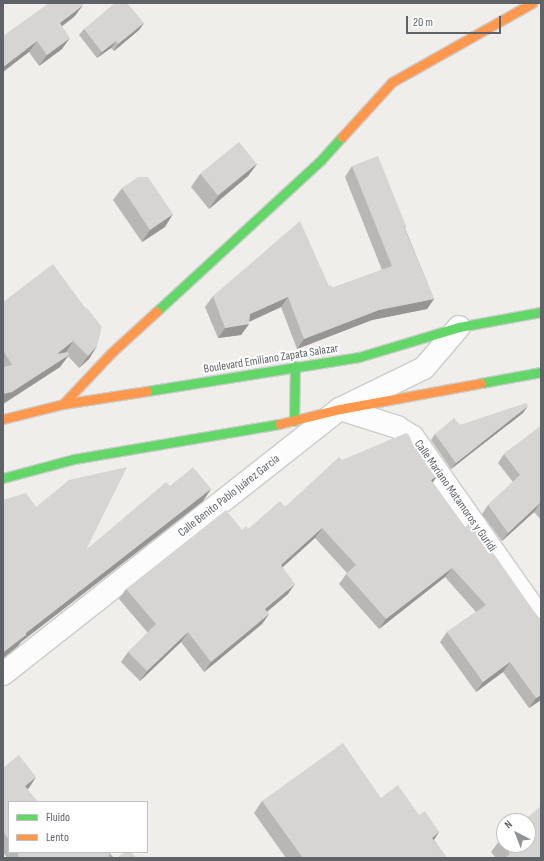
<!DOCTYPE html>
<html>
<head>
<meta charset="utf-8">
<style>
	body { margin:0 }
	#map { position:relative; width:544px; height:861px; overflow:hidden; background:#efeeea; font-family:"Sofia Sans Condensed",sans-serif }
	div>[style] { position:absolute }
	.roads { filter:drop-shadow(1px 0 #cbcccc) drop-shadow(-1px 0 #cbcccc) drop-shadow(0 1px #cbcccc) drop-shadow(0 -1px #cbcccc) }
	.street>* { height:22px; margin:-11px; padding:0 11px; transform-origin:11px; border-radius:11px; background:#fdfcfc }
	.fast>* { height:9px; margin:-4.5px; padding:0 4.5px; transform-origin:4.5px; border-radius:4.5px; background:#63d668 }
	.slow>* { height:9px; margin:-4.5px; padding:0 4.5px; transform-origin:4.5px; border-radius:4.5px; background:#ff974d }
	.wall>* { inset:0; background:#b8b7b5 }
	.shaded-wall>* { inset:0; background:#969594 }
	.building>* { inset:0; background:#d6d5d3; transform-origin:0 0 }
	span { translate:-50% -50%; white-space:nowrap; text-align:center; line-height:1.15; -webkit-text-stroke:4px #fff; paint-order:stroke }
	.street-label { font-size:12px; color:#5f6368 }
	.frame { position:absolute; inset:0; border:4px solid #5f6368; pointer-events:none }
	.legend { position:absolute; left:8px; top:801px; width:140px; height:52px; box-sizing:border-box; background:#fff; border:1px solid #bfc1c3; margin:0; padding:5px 7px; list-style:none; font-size:12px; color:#5f6368 }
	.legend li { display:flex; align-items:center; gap:8px; height:20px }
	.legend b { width:20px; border:1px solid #bfc1c3 }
	.north { position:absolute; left:496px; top:813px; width:40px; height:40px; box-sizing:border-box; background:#fff; border:1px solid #bfc1c3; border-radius:50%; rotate:318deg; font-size:11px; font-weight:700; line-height:16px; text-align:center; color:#5f6368 }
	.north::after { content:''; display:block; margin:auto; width:14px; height:18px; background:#919496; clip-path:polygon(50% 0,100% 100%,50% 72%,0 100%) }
	.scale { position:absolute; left:406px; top:16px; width:95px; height:18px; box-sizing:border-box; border:2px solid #5f6368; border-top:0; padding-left:5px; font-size:12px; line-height:14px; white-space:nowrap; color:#5f6368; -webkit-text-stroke:3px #fff; paint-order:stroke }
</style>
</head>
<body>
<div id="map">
	<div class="roads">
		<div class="street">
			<div style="left:340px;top:409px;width:60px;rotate:17.5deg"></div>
			<div style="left:397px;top:427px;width:19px;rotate:32deg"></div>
			<div style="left:413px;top:437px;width:223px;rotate:54.9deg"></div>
			<div style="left:3px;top:674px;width:429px;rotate:-38.2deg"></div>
			<div style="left:340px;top:409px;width:93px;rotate:-26deg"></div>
			<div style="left:424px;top:368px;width:54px;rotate:-49.5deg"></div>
		</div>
		<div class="fast">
			<div style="left:157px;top:311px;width:223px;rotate:-42.6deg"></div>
			<div style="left:321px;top:160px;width:31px;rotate:-48deg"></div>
			<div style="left:481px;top:383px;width:61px;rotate:-10.4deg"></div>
			<div style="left:147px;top:391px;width:215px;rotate:-9.1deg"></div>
			<div style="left:359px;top:357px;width:104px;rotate:-16.7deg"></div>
			<div style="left:459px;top:327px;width:83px;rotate:-10.4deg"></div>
			<div style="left:294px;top:421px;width:55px;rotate:-89deg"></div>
			<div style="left:3px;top:478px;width:73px;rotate:-15deg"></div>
			<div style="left:74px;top:459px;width:208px;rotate:-9.7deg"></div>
		</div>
		<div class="slow">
			<div style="left:342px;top:137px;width:74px;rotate:-47.7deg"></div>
			<div style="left:392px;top:82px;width:161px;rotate:-29.4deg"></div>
			<div style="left:63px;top:404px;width:70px;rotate:-46.7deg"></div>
			<div style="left:111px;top:353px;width:62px;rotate:-42.4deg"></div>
			<div style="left:3px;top:419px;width:62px;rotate:-14deg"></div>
			<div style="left:63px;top:404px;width:85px;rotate:-8.8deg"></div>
			<div style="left:279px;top:424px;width:63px;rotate:-13.8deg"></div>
			<div style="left:340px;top:409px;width:143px;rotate:-10.4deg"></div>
		</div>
	</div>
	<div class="wall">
		<div style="clip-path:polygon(75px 16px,62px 26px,62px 49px,39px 66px,29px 52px,3px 36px)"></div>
		<div style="clip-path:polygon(144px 23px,139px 30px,114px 51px,111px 48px,97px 58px,79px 35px,84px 29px)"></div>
		<div style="clip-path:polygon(257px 164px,248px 176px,209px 209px,191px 187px,200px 174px)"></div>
		<div style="clip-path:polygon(352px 166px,406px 226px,405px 228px,434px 299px,427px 309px,372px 320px,297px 349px,281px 307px,249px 322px,249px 324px,241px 335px,218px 338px,205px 307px,213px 296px,329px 286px,332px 288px,382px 270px,345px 177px)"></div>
		<div style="clip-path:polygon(122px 188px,165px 227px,142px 242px,113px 200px)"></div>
		<div style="clip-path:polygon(3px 302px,97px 346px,89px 359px,79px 368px,68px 356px,60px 367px,3px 404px)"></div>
		<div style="clip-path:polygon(523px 413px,451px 469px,431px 440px,435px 434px,460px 425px)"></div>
		<div style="clip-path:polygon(541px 426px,541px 520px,534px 512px,502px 541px,482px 514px,488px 505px,513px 482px,498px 463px,504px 454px)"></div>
		<div style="clip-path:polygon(415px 449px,433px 483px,465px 527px,538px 617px,541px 619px,541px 700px,529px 708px,503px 672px,476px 692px,440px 642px,447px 632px,476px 612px,445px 577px,379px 629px,339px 584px,347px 573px,315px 538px,282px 567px,288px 594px,267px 612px,269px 614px,262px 624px,204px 672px,181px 642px,140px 681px,121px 662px,128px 652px,148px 633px,119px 599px,126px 589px,242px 530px,248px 529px,285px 507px,342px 460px)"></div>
		<div style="clip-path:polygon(170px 486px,211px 489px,203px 501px,21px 642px,18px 646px,3px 658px,3px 500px,36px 507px,86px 550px)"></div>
		<div style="clip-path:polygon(3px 768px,29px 788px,9px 802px,9px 852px,109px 852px,114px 858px,7px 858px,3px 852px)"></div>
		<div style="clip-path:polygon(381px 798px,419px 815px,439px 832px,434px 840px,447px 858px,286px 858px,254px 813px,262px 801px)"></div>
		<div style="clip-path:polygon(500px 840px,541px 858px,496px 858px,491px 852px)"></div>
	</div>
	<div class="shaded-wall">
		<div style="clip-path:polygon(83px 5px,75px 16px,52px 34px,60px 23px)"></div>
		<div style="clip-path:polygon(144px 23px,139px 30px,114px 51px,118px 44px)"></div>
		<div style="clip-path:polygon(70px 38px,62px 49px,39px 66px,47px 55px)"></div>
		<div style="clip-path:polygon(37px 41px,29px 52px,3px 72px,3px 67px)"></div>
		<div style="clip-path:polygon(116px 41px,111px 48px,97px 58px,102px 52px)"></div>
		<div style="clip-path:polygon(257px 164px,248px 176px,209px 209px,218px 196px)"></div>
		<div style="clip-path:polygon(173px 214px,165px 227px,142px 242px,150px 230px)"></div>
		<div style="clip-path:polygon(288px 297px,281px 307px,242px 325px,250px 314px)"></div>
		<div style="clip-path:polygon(434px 299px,427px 309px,372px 320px,297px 349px,304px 339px,379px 310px)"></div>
		<div style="clip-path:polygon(249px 324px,241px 335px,218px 338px,225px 328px)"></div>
		<div style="clip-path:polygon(73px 341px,65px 354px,57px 354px)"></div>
		<div style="clip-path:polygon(97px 346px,89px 359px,79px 368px,88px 356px)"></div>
		<div style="clip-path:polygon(69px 355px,60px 367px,3px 404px,3px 394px)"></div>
		<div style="clip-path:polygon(528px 406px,523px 413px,451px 469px,456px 463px)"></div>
		<div style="clip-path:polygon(438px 475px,431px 485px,431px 480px)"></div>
		<div style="clip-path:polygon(211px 489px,203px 501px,21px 642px,18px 646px,3px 658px,3px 655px,5px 651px,26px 633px)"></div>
		<div style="clip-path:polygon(540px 503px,534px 512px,502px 541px,508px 533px)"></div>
		<div style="clip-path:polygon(322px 528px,315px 538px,274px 575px,281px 565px)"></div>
		<div style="clip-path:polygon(452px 568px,445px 577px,379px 629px,386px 619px)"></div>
		<div style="clip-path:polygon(295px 584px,288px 594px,258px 619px,265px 609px)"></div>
		<div style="clip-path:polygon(269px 614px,262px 624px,204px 672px,211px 662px)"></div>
		<div style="clip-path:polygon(188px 632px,181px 642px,140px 681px,147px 671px)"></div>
		<div style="clip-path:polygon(510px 662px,503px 672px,476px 692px,483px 682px)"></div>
		<div style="clip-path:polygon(541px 695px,541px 700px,529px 708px,536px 698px)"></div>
		<div style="clip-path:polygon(36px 777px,29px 788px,17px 797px,25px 786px)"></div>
		<div style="clip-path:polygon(439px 832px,431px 844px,432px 838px)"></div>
	</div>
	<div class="building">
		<div style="clip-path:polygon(49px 3px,82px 3px,83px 5px,60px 23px,70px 38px,47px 55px,37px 41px,3px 67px,3px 36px)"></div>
		<div style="clip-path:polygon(115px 3px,127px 3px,144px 23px,118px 44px,116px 41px,102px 52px,84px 29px)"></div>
		<div style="left:239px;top:142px;width:28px;height:50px;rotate:51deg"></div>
		<div style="clip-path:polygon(378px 156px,406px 226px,404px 227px,434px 299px,379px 310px,304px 339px,288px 297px,250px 314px,249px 324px,225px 328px,213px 296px,300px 221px,329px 286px,331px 285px,332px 288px,392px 266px,352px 166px)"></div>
		<div style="clip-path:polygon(138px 177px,148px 177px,173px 214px,150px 230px,122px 188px)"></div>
		<div style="clip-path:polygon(53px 264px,86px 309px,87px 308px,102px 327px,97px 346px,88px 356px,73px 341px,57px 354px,68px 352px,69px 355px,12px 392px,3px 394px,3px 367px,12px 365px,3px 350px,3px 302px)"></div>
		<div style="clip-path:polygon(526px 403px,528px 406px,456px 463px,435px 434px,454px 418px,460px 425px)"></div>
		<div style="clip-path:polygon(541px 426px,541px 504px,540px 503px,508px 533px,488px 505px,520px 475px,504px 454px)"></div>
		<div style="clip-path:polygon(406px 433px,409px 435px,415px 449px,418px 446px,438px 475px,431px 480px,465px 527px,471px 521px,538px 617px,541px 619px,541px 695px,536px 698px,510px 662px,483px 682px,447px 632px,486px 605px,452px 568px,386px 619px,346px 574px,356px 565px,322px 528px,281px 565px,295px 584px,265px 609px,269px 614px,211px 662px,188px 632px,147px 671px,128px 652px,156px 624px,126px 589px,226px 510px,242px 530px,246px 526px,248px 529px,280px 501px,285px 507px,339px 457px,342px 460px)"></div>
		<div style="clip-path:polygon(127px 467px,86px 550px,166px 482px,170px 486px,193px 467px,211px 489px,26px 633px,26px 635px,5px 651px,3px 648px,3px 500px,26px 493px,36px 507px,69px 480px)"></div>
		<div style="clip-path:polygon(343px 743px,381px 798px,398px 785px,419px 815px,425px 811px,439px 832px,432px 838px,447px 858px,303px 858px,262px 801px)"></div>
		<div style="clip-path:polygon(19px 755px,36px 777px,25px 786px,38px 802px,9px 802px,9px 840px,3px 831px,3px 768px)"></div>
		<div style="clip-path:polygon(541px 806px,541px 858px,504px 858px,510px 854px,500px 840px,504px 837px,504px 845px,528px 845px,528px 821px,523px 821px)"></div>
		<div style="left:18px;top:852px;width:91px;height:8px"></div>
		<div style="clip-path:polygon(125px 852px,131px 852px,136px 858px,117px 858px)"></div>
	</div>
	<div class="street-label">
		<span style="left:271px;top:359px;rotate:-9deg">Boulevard Emiliano Zapata Salazar</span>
		<span style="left:229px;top:496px;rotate:-38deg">Calle Benito Pablo Juárez García</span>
		<span style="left:455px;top:496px;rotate:55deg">Calle Mariano Matamoros y Guridi</span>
	</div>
	<div class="frame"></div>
	<ul class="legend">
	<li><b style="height:5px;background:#63d668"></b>Fluido</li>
	<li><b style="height:5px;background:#ff974d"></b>Lento</li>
	</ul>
	<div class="north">N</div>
	<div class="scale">20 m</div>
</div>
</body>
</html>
